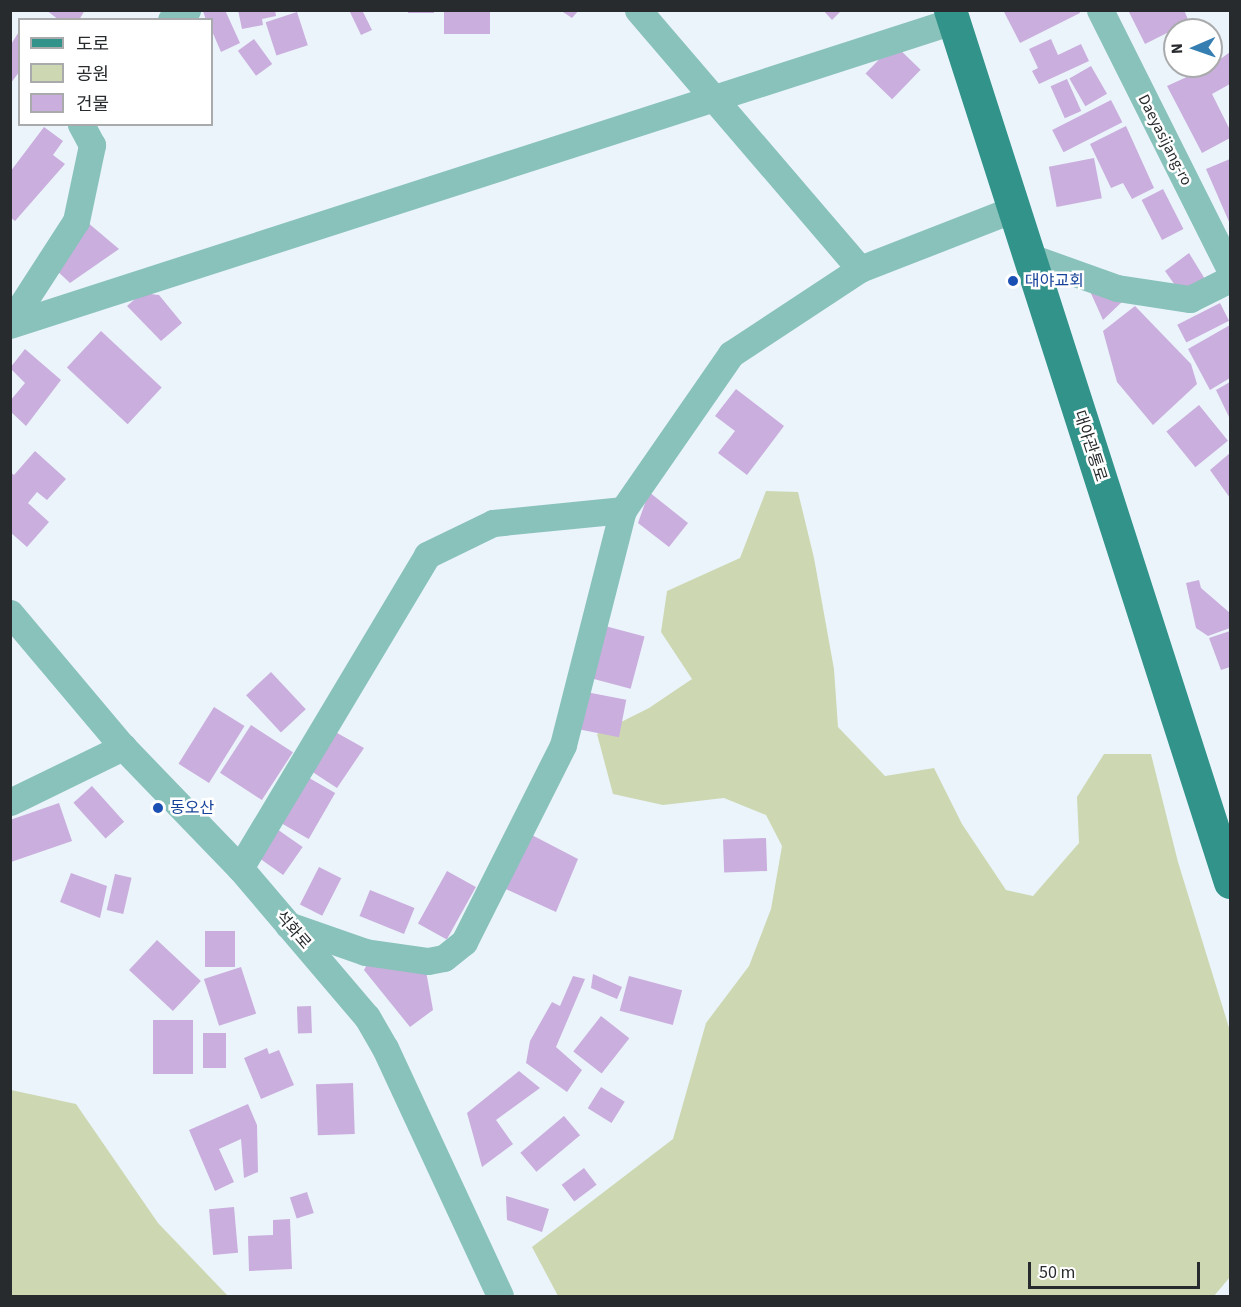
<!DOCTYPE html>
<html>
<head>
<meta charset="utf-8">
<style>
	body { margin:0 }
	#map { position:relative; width:1241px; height:1307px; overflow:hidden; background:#ebf4fb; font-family:"Source Sans 3","Noto Sans KR",sans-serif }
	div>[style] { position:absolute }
	.green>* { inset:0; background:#cdd8b2 }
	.building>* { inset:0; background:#caaedd; transform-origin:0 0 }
	.minor>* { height:27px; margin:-13.5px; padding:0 13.5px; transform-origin:13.5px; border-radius:13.5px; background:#89c2bb }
	.major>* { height:33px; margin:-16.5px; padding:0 16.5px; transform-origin:16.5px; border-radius:16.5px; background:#31938a }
	.dots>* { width:16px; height:16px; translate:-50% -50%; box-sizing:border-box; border:3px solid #fff; border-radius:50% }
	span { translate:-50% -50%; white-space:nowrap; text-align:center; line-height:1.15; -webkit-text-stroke:5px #fff; paint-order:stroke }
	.street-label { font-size:16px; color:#282b2e }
	.transit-label { font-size:16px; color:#164399 }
	.left { translate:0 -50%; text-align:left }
	.frame { position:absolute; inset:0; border:12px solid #282b2e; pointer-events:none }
	.legend { position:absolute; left:18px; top:18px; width:195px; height:108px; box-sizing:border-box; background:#fff; border:2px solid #a9aaab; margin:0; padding:8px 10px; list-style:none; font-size:18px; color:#282b2e }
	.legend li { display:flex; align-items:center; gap:12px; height:30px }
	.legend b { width:30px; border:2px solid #a9aaab }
	.north { position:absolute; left:1163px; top:18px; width:60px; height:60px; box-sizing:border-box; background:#fff; border:2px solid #a9aaab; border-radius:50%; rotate:268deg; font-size:16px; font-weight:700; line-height:24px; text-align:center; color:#282b2e }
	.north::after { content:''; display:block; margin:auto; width:21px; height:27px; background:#357eb2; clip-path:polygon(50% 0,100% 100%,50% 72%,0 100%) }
	.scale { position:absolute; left:1028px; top:1262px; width:172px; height:27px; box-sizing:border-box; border:3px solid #282b2e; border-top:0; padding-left:8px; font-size:18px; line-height:21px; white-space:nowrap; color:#282b2e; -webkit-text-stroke:4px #fff; paint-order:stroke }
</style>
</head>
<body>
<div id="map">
	<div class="green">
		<div style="clip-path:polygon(766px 491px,798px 492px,814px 558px,834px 669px,838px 727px,885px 776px,934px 768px,962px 824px,1006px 890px,1033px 896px,1079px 843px,1077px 797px,1104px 754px,1151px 754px,1178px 862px,1230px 1031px,1230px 1277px,1214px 1296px,558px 1296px,532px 1247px,673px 1139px,706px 1023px,749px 966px,771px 909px,782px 846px,766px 815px,724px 798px,663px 805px,613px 794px,597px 734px,649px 708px,692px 679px,661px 632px,667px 591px,740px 558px)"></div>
		<div style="clip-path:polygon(11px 1090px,76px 1104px,158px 1223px,228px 1296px,11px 1296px)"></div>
	</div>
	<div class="building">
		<div style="clip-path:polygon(46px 10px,85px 10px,79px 20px,59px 20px)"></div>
		<div style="clip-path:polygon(225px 10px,240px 43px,221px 52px,212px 31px,212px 20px,206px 20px,203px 11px)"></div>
		<div style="clip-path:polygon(238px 10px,275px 10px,276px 16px,262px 19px,263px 25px,242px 29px)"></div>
		<div style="clip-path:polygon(349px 10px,362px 10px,372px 30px,361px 35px)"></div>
		<div style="left:408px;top:10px;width:26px;height:3px"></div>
		<div style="left:444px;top:10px;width:46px;height:24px"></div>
		<div style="clip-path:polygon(560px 10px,579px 10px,572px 18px)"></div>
		<div style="clip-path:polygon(823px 10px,842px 10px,832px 20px)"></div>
		<div style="clip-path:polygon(1003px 10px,1079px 10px,1080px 13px,1020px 43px)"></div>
		<div style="clip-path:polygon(1128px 10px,1184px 10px,1189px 22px,1145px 44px)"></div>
		<div style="left:297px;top:12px;width:35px;height:33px;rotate:72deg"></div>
		<div style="clip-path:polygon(20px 30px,20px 71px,10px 84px,10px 46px)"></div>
		<div style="left:254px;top:39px;width:31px;height:20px;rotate:54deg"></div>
		<div style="clip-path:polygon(1051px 39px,1058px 55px,1081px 44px,1089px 61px,1039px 84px,1032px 71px,1038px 68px,1029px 49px)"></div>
		<div style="left:894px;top:44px;width:37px;height:41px;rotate:44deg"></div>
		<div style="clip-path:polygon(1230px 52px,1230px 84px,1212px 94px,1230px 130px,1230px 138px,1202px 153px,1167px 86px,1211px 66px)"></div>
		<div style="left:1091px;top:66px;width:32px;height:25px;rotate:60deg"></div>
		<div style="left:1067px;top:79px;width:35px;height:18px;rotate:66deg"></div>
		<div style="left:1111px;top:100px;width:25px;height:66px;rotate:63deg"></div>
		<div style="clip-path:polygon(1126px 126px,1154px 188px,1132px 199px,1123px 183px,1111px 188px,1090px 144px)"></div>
		<div style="clip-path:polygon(44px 127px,63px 141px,53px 155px,65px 164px,15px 221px,10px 217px,10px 172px)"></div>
		<div style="left:1094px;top:158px;width:41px;height:46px;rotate:79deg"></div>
		<div style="clip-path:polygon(1230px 159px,1230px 224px,1206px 169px)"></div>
		<div style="left:1163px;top:189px;width:45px;height:24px;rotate:63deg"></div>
		<div style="clip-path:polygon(87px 222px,119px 249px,70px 283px,54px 268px)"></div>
		<div style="clip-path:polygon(1189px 253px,1208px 284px,1182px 295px,1165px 271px)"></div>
		<div style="clip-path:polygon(1089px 289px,1125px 299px,1103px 320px)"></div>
		<div style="clip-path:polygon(142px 293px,159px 295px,182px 323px,161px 341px,127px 306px)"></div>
		<div style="left:1220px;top:303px;width:20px;height:48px;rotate:63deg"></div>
		<div style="clip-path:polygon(1135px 306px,1191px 364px,1197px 384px,1153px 425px,1117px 382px,1103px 331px)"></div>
		<div style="clip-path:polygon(1230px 325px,1230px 378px,1210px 390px,1188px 349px)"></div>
		<div style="left:101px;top:331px;width:83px;height:50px;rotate:43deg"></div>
		<div style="clip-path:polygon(25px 349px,61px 380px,26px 426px,10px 411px,10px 401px,25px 383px,10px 368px)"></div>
		<div style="clip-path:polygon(1230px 382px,1230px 419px,1216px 390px)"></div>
		<div style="clip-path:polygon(736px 389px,784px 426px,747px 475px,718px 453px,735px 431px,715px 416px)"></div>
		<div style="left:1199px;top:405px;width:46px;height:42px;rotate:51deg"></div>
		<div style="clip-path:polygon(35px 451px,66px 479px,47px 500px,37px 492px,28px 503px,49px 522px,27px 547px,10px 532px,10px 472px,14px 475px)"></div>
		<div style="clip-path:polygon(1230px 453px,1230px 498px,1210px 470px)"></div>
		<div style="clip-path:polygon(649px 492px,688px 523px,669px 547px,638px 523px)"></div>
		<div style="clip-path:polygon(1199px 580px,1201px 588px,1230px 613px,1230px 628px,1208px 636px,1196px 628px,1186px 583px)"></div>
		<div style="left:605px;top:626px;width:41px;height:54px;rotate:15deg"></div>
		<div style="clip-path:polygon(1230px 631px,1230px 667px,1221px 670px,1209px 638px)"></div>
		<div style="left:271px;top:672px;width:51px;height:34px;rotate:47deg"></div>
		<div style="left:586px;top:692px;width:41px;height:38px;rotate:11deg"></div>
		<div style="left:214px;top:707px;width:36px;height:67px;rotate:32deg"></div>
		<div style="left:251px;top:725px;width:50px;height:57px;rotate:33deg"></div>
		<div style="clip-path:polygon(330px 729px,364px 748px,337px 788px,308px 769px)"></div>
		<div style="left:304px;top:775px;width:36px;height:53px;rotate:30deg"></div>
		<div style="left:92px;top:786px;width:48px;height:25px;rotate:48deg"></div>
		<div style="clip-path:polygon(59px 803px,72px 841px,11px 862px,10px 820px)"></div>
		<div style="left:274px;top:827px;width:35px;height:34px;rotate:35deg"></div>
		<div style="clip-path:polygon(528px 833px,578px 859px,556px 912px,499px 886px)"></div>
		<div style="left:766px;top:838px;width:33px;height:43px;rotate:88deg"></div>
		<div style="left:319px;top:867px;width:25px;height:42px;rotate:27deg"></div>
		<div style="left:447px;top:871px;width:33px;height:60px;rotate:29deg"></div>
		<div style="clip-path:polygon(71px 873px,107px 886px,100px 918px,60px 902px)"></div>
		<div style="left:115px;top:874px;width:17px;height:37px;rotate:13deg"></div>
		<div style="left:370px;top:890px;width:48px;height:28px;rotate:22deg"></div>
		<div style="left:235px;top:931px;width:36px;height:30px;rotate:90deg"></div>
		<div style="left:157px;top:940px;width:60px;height:41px;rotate:43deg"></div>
		<div style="clip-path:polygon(368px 963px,426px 971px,433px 1010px,410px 1027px,364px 970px)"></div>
		<div style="left:241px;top:967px;width:49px;height:39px;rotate:72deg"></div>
		<div style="clip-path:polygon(593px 974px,622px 987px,617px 999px,591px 988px)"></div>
		<div style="clip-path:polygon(573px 976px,585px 979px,556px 1047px,582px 1070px,567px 1092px,526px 1063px,530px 1041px,552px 1002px,560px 1006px)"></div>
		<div style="left:629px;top:976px;width:55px;height:36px;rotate:15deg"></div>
		<div style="left:311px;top:1006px;width:27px;height:14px;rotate:88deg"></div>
		<div style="left:601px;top:1016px;width:36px;height:45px;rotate:38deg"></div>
		<div style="left:153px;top:1020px;width:40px;height:54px"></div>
		<div style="left:203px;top:1033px;width:23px;height:35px"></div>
		<div style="clip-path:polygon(267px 1048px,269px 1054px,279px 1050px,294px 1085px,261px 1099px,244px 1058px)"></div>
		<div style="clip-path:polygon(519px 1071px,540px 1088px,496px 1120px,513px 1144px,482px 1167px,467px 1113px)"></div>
		<div style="left:353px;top:1083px;width:51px;height:37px;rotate:88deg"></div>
		<div style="left:601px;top:1087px;width:28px;height:25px;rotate:32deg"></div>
		<div style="clip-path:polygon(248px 1104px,257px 1125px,258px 1172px,244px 1178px,241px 1139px,219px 1149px,234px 1182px,215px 1191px,189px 1130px)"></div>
		<div style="left:564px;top:1116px;width:25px;height:57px;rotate:50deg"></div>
		<div style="left:584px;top:1168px;width:21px;height:28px;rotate:53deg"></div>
		<div style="left:307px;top:1192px;width:22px;height:18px;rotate:72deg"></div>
		<div style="clip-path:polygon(506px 1196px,549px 1209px,542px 1232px,507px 1220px)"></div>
		<div style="left:234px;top:1207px;width:46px;height:25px;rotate:85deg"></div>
		<div style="clip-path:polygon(290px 1219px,292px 1269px,249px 1271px,248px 1236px,273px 1235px,273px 1220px)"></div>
	</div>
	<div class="minor">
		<div style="left:638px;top:10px;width:341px;rotate:49.4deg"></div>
		<div style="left:1100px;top:10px;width:291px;rotate:63.4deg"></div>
		<div style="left:171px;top:20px;width:19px;rotate:-32deg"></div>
		<div style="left:1030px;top:257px;width:92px;rotate:19.6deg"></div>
		<div style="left:1117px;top:288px;width:74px;rotate:8.6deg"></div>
		<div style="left:1190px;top:299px;width:45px;rotate:-26.6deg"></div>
		<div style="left:10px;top:323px;width:121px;rotate:-57.1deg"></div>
		<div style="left:76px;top:221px;width:78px;rotate:-78.1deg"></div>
		<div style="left:92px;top:145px;width:24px;rotate:-118deg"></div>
		<div style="left:10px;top:325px;width:991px;rotate:-17.87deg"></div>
		<div style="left:10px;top:613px;width:175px;rotate:49.9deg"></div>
		<div style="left:123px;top:747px;width:168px;rotate:46deg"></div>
		<div style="left:240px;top:868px;width:196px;rotate:49.6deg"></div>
		<div style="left:367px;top:1017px;width:36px;rotate:60deg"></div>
		<div style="left:385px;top:1048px;width:273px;rotate:65.1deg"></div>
		<div style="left:10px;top:802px;width:126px;rotate:-26deg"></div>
		<div style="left:240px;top:868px;width:365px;rotate:-59.1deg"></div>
		<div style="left:427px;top:555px;width:73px;rotate:-25.9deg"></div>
		<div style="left:493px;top:523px;width:131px;rotate:-5.7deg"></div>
		<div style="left:288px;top:925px;width:82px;rotate:19.3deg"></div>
		<div style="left:365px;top:952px;width:64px;rotate:8.1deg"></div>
		<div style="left:428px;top:961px;width:16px;rotate:-11deg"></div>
		<div style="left:444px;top:958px;width:26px;rotate:-39deg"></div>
		<div style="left:464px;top:942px;width:220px;rotate:-63.3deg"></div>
		<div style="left:563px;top:745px;width:243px;rotate:-75.7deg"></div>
		<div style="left:623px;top:510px;width:190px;rotate:-55.3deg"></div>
		<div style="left:731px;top:354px;width:154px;rotate:-33.4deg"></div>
		<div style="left:860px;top:269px;width:165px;rotate:-21.3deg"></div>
	</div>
	<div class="major">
		<div style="left:950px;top:10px;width:916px;rotate:72.2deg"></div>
	</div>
	<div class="dots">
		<div style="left:1013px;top:281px;background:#1a4fb4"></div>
		<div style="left:158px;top:808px;background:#1a4fb4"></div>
	</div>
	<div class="street-label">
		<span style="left:1165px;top:140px;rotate:63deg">Daeyasijang-ro</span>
		<span style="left:1090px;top:446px;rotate:72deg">대야관통로</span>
		<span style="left:293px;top:930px;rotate:49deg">석화로</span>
	</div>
	<div class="transit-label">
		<span class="left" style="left:1025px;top:281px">대야교회</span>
		<span class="left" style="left:170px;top:808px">동오산</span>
	</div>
	<div class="frame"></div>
	<ul class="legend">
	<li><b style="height:8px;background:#31938a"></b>도로</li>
	<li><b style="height:16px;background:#cdd8b2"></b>공원</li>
	<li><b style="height:16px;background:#caaedd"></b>건물</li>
	</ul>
	<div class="north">N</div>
	<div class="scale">50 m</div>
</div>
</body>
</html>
